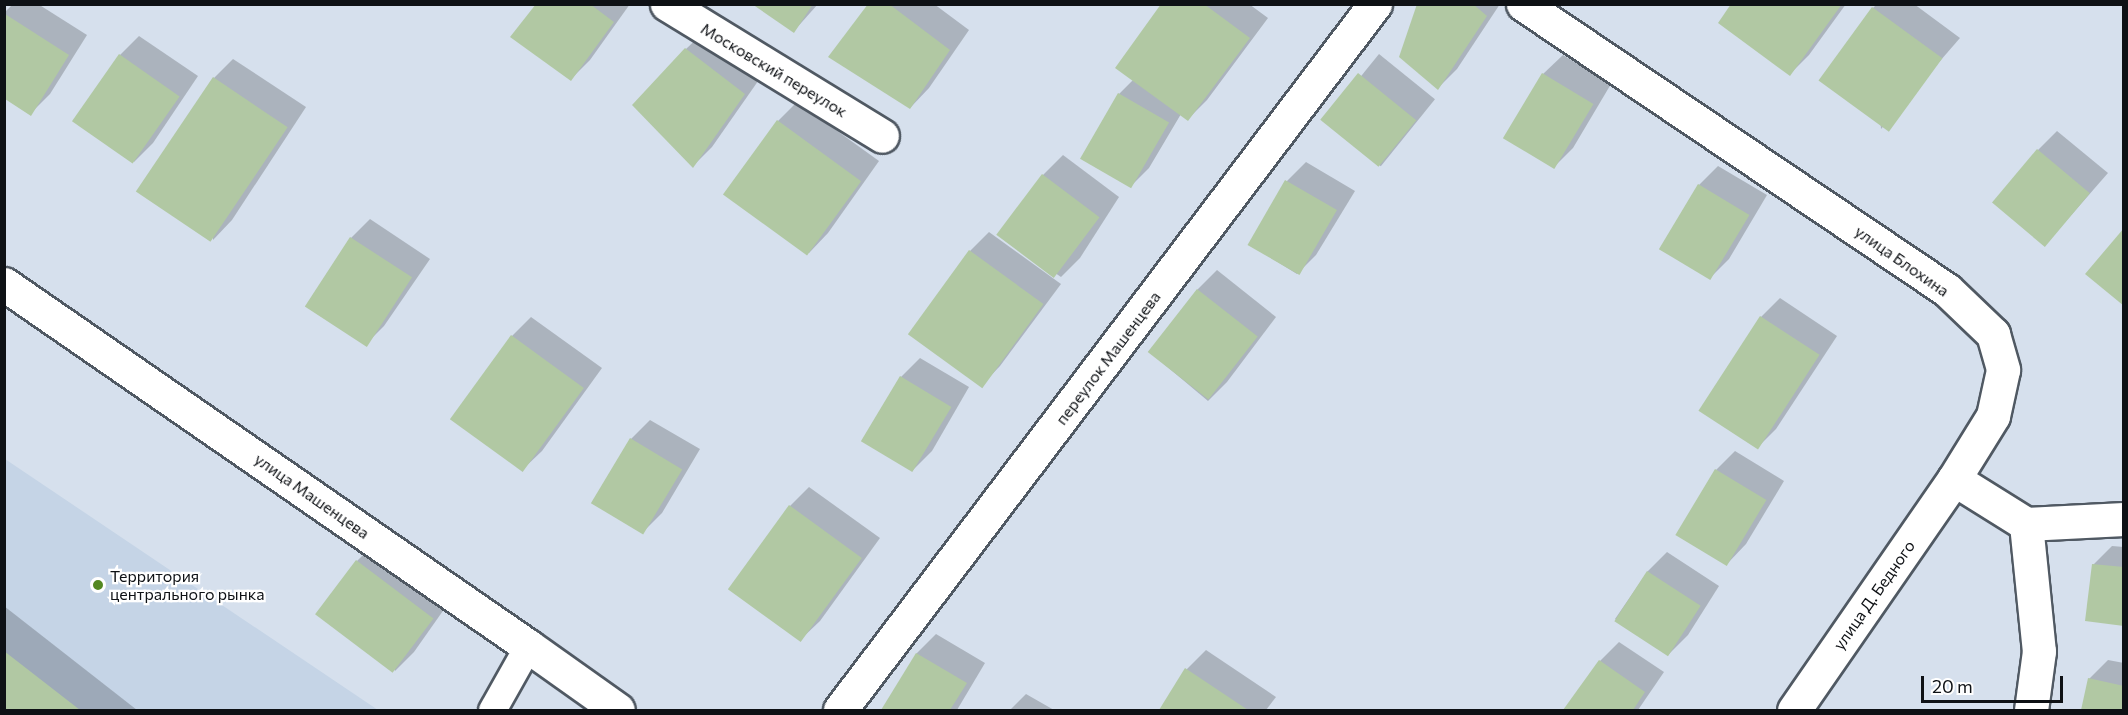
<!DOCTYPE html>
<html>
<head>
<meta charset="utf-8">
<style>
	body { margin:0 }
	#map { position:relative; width:2128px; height:715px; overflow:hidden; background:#d6e0ed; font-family:Commissioner,sans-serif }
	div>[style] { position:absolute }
	.built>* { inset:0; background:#c5d4e6 }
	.shadow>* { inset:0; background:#0003; transform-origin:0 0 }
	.building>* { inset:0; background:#b1c8a3; transform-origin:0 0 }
	.roads { filter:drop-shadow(2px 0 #505963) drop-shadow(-2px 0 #505963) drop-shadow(0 2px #505963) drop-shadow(0 -2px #505963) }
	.lane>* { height:27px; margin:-13.5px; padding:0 13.5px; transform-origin:13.5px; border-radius:13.5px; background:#fff }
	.street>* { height:33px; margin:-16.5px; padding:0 16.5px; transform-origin:16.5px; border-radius:16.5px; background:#fff }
	.dots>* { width:16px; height:16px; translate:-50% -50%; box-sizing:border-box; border:3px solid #fff; border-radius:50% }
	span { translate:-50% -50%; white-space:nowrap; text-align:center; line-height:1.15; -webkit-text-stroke:4.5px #fff; paint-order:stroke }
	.street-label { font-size:16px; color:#0e1115 }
	.poi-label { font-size:16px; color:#0e1115 }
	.left { translate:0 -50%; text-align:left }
	.frame { position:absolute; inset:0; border:6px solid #0e1115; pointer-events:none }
	.scale { position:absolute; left:1921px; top:676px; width:142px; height:27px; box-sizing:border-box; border:3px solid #0e1115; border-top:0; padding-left:8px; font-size:18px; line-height:21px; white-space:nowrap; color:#0e1115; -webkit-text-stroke:4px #fff; paint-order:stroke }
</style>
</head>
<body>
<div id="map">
	<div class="built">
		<div style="clip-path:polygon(5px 459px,378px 710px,5px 710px)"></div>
	</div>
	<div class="shadow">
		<div style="clip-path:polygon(13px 4px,38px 4px,87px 35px,50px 94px,30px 114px,4px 97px,4px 13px)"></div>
		<div style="clip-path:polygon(538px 4px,630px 4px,590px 60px,571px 79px)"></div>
		<div style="clip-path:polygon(754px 4px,818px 4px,794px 31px)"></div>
		<div style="clip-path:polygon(869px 4px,934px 4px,969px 30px,929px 88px,910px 108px)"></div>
		<div style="clip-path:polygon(1163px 4px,1249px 4px,1268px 18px,1207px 100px,1188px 119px,1181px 114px,1149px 168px,1130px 187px,1119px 94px,1133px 80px)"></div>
		<div style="clip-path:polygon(1419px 4px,1500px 4px,1457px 69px,1438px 88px)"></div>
		<div style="clip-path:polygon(1733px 4px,1846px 4px,1809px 55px,1790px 74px)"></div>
		<div style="clip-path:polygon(1877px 4px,1914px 4px,1960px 38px,1881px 129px,1873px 8px)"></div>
		<div style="clip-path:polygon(706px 30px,763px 74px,712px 147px,693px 166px,686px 49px)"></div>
		<div style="clip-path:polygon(139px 36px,198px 76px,153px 143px,134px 162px,120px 55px)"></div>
		<div style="left:1379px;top:54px;width:72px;height:86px;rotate:39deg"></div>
		<div style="clip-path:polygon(1563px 55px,1611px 84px,1573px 148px,1554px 167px,1543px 74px)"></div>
		<div style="clip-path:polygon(233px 59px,306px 107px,232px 220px,213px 240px,214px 78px)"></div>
		<div style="clip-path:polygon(797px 102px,879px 161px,828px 233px,809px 253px,778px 121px)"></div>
		<div style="clip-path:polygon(2057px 131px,2108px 173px,2046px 244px,2038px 150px)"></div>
		<div style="clip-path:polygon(1063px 155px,1119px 197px,1080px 258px,1061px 277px,998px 234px,1043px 175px)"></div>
		<div style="clip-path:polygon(1306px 162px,1355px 191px,1316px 255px,1297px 274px,1249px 244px,1287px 181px)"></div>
		<div style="clip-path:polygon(1718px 166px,1767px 195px,1729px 259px,1710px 278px,1699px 185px)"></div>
		<div style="clip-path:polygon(370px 219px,430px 259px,384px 326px,365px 345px,351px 238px)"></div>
		<div style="clip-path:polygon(989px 232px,1061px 284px,1000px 366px,981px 386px,970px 251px)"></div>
		<div style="clip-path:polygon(1217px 270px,1276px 317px,1227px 382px,1208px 401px,1152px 354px,1198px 289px)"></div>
		<div style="clip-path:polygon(1780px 298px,1837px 336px,1776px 429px,1757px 448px,1761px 317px)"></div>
		<div style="clip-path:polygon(531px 317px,602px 368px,542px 451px,522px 470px,512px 336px)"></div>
		<div style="clip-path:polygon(920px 358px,969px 387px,932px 451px,913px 470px,901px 377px)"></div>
		<div style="clip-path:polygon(650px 420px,700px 449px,662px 513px,643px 532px,631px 439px)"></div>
		<div style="clip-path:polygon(1735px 451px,1784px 481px,1746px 544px,1727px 564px,1716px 470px)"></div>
		<div style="clip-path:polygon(809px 487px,880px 538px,820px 621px,800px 640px,790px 506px)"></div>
		<div style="clip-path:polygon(376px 542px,452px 598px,414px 652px,395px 671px,357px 561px)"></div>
		<div style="clip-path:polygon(2112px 546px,2124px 547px,2124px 624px,2093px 565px)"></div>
		<div style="clip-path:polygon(1667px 552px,1719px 586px,1688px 635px,1669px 654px,1615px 619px,1648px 571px)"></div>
		<div style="clip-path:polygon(4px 606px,137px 710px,4px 710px)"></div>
		<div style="clip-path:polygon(936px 634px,985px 663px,957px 710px,883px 710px,917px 653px)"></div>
		<div style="clip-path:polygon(1619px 642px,1664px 672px,1638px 710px,1565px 710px,1600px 661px)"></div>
		<div style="clip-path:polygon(1206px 650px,1276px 697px,1266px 710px,1161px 710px,1187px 669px)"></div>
		<div style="clip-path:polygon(2108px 660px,2124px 663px,2124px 710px,2083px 710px,2089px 679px)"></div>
		<div style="clip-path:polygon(1026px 694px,1054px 710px,1010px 710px)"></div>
	</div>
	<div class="building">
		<div style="clip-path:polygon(536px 4px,590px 4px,614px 22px,571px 81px,510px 37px)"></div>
		<div style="clip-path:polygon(752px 4px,813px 4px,794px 33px)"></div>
		<div style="clip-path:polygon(868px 4px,889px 4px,950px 50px,910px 109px,828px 57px)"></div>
		<div style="clip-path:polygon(1161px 4px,1204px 4px,1250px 38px,1188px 121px,1115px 68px)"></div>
		<div style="clip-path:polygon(1417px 4px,1473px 4px,1487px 16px,1438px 90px,1399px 57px)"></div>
		<div style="clip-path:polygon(1731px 4px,1842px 4px,1790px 76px,1718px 23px)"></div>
		<div style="left:1872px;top:7px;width:87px;height:91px;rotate:36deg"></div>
		<div style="clip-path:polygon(5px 14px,69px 55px,31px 116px,5px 99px)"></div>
		<div style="clip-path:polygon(685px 48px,745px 94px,693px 168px,632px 105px)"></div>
		<div style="left:119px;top:54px;width:74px;height:82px;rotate:35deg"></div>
		<div style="left:1358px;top:73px;width:75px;height:60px;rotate:39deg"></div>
		<div style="left:1542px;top:73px;width:60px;height:76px;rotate:31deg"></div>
		<div style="left:213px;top:77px;width:90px;height:138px;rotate:34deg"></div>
		<div style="left:1118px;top:93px;width:59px;height:76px;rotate:30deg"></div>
		<div style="left:777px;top:120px;width:104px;height:92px;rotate:36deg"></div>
		<div style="left:2037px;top:149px;width:69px;height:70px;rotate:40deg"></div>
		<div style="left:1042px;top:174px;width:72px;height:76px;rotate:37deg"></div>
		<div style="left:1285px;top:180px;width:60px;height:75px;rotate:30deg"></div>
		<div style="left:1698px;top:184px;width:60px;height:76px;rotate:31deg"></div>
		<div style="clip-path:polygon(2124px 228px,2124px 306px,2085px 274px)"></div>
		<div style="left:350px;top:237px;width:74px;height:83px;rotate:33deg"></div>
		<div style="left:969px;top:250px;width:92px;height:104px;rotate:36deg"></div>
		<div style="left:1197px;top:289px;width:77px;height:80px;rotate:38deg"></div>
		<div style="left:1760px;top:316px;width:71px;height:113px;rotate:33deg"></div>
		<div style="left:511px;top:335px;width:90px;height:104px;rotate:36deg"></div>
		<div style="left:900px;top:376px;width:60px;height:76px;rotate:31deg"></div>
		<div style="left:630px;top:438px;width:61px;height:76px;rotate:31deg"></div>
		<div style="left:1715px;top:469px;width:60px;height:77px;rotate:31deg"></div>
		<div style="left:789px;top:505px;width:90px;height:104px;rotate:36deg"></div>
		<div style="left:356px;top:560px;width:97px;height:68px;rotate:37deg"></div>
		<div style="clip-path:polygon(2092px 564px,2124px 567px,2124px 626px,2085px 621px)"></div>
		<div style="left:1647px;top:571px;width:64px;height:60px;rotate:33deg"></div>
		<div style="clip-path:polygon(4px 651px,80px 710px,4px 710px)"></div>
		<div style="clip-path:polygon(916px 653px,967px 683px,950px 710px,881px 710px)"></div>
		<div style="clip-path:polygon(1599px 660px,1645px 692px,1633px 710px,1563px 710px)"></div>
		<div style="clip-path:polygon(1185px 668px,1248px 710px,1159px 710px)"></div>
		<div style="clip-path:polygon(2088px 678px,2124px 686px,2124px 710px,2081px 710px)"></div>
	</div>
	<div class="roads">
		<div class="lane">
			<div style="left:492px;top:710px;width:73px;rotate:-60.6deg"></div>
		</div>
		<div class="street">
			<div style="left:667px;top:4px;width:252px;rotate:31.5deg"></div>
			<div style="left:1523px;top:4px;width:511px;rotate:34deg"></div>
			<div style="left:1947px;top:290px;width:64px;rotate:43.7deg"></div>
			<div style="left:1993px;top:334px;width:37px;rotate:74deg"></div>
			<div style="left:2003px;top:370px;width:47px;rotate:102.3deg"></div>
			<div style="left:1993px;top:416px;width:74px;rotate:121.8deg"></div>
			<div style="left:1954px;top:479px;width:281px;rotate:124.7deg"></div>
			<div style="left:4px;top:284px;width:637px;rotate:34.64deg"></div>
			<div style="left:528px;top:646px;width:110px;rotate:35.4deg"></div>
			<div style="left:1954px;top:479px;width:85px;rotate:32deg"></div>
			<div style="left:2026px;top:524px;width:98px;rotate:-2.9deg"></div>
			<div style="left:2026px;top:524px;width:128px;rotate:84.2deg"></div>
			<div style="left:2039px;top:651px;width:60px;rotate:97.7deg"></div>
			<div style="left:840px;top:710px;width:886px;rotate:-52.85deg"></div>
		</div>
	</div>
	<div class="dots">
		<div style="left:98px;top:585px;background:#538821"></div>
	</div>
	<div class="street-label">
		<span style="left:774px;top:70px;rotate:31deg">Московский переулок</span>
		<span style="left:1902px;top:261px;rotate:35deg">улица Блохина</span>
		<span style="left:1108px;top:358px;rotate:-53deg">переулок Машенцева</span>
		<span style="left:312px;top:496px;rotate:35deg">улица Машенцева</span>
		<span style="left:1874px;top:595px;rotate:-55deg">улица Д. Бедного</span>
	</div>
	<div class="poi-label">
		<span class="left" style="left:110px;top:585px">Территория<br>центрального рынка</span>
	</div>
	<div class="frame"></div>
	<div class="scale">20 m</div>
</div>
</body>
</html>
